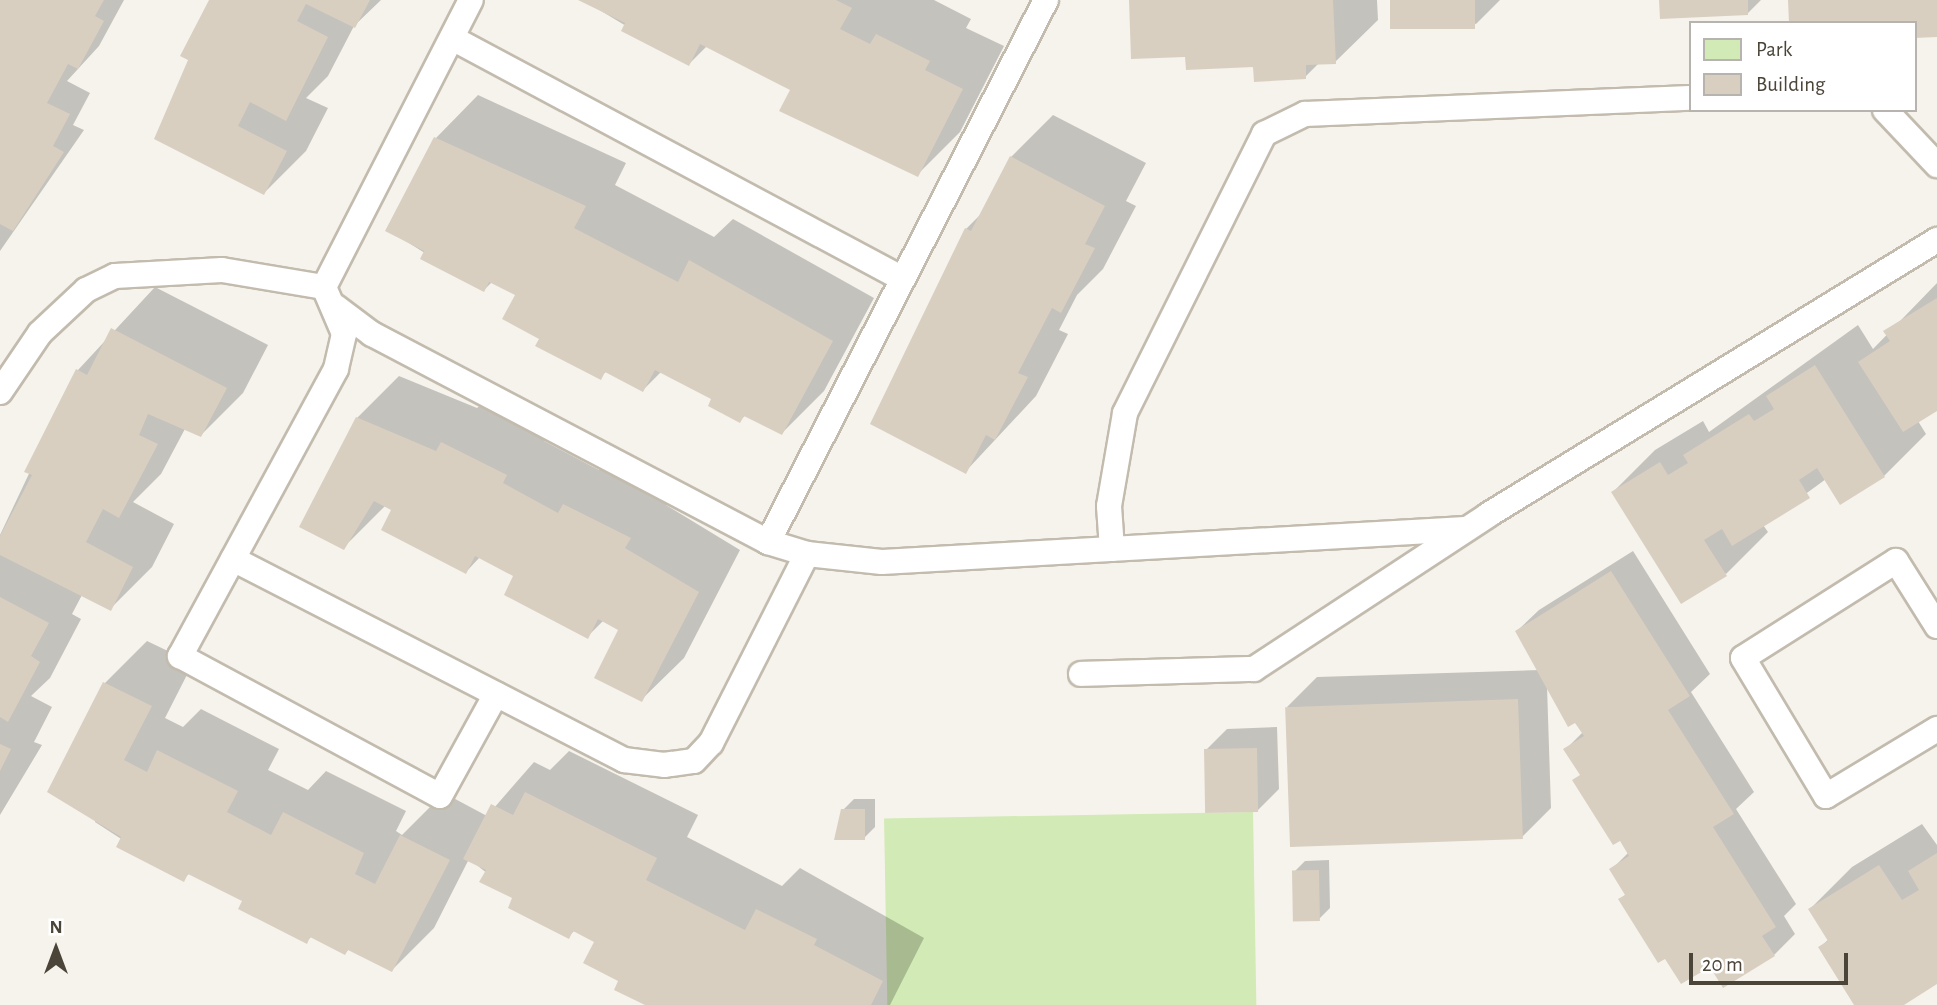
<!DOCTYPE html>
<html>
<head>
<meta charset="utf-8">
<style>
	body { margin:0 }
	#map { position:relative; width:1937px; height:1005px; overflow:hidden; background:#f6f3ec; font-family:"Alegreya Sans",sans-serif }
	div>[style] { position:absolute }
	.green>* { inset:0; background:#d2eab5; transform-origin:0 0 }
	.shadow>* { inset:0; background:#0003 }
	.building>* { inset:0; background:#d8cfc1; transform-origin:0 0 }
	.roads { filter:drop-shadow(2px 0 #c2bbae) drop-shadow(-2px 0 #c2bbae) drop-shadow(0 2px #c2bbae) drop-shadow(0 -2px #c2bbae) }
	.service>* { height:24px; margin:-12px; padding:0 12px; transform-origin:12px; border-radius:12px; background:#fff }
	span { translate:-50% -50%; white-space:nowrap; text-align:center; line-height:1.15; -webkit-text-stroke:6px #fff; paint-order:stroke }
	.legend { position:absolute; left:1689px; top:21px; width:228px; height:91px; box-sizing:border-box; background:#fff; border:2px solid #b7b4b0; margin:0; padding:9px 12px; list-style:none; font-size:21px; color:#4b4439 }
	.legend li { display:flex; align-items:center; gap:14px; height:35px }
	.legend b { width:35px; border:2px solid #b7b4b0 }
	.north { position:absolute; left:21px; top:914px; width:70px; height:70px; -webkit-text-stroke:5px #fff; paint-order:stroke; rotate:0deg; font-size:19px; font-weight:700; line-height:28px; text-align:center; color:#4b4439 }
	.north::after { content:''; display:block; margin:auto; width:24px; height:32px; background:#4b4439; clip-path:polygon(50% 0,100% 100%,50% 72%,0 100%) }
	.scale { position:absolute; left:1689px; top:953px; width:159px; height:32px; box-sizing:border-box; border:4px solid #4b4439; border-top:0; padding-left:9px; font-size:21px; line-height:24px; white-space:nowrap; color:#4b4439; -webkit-text-stroke:5px #fff; paint-order:stroke }
</style>
</head>
<body>
<div id="map">
	<div class="green">
		<div style="left:1253px;top:812px;width:193px;height:369px;rotate:89deg"></div>
	</div>
	<div class="shadow">
		<div style="clip-path:polygon(0 0,124px 0,99px 46px,67px 81px,90px 93px,73px 125px,84px 130px,0 251px)"></div>
		<div style="clip-path:polygon(211px 0,381px 0,354px 26px,328px 76px,306px 98px,328px 108px,306px 151px,264px 193px,190px 60px)"></div>
		<div style="clip-path:polygon(583px 0,934px 0,971px 19px,966px 28px,1004px 46px,960px 132px,918px 174px,792px 90px,707px 46px,689px 64px)"></div>
		<div style="clip-path:polygon(1130px 0,1377px 0,1378px 20px,1335px 62px,1319px 63px,1305px 77px,1187px 55px)"></div>
		<div style="clip-path:polygon(1392px 0,1500px 0,1476px 24px)"></div>
		<div style="clip-path:polygon(1661px 0,1761px 0,1748px 13px)"></div>
		<div style="clip-path:polygon(478px 95px,626px 163px,615px 185px,714px 237px,733px 219px,874px 298px,824px 391px,782px 433px,746px 415px,739px 421px,713px 398px,662px 371px,643px 390px,607px 371px,600px 377px,541px 338px,517px 295px,492px 282px,484px 290px,388px 230px,436px 138px)"></div>
		<div style="clip-path:polygon(1053px 115px,1146px 163px,1126px 201px,1136px 206px,1103px 269px,1077px 295px,1059px 330px,1068px 334px,1036px 396px,966px 471px,966px 229px,982px 213px,1011px 157px)"></div>
		<div style="clip-path:polygon(1937px 283px,1937px 409px,1918px 421px,1926px 434px,1884px 476px,1826px 479px,1763px 525px,1768px 532px,1726px 574px,1613px 492px,1655px 450px,1703px 421px,1709px 432px,1858px 325px,1873px 349px)"></div>
		<div style="clip-path:polygon(155px 287px,268px 345px,243px 393px,201px 435px,186px 427px,161px 474px,133px 502px,174px 524px,152px 567px,110px 609px,82px 595px,72px 614px,81px 619px,50px 678px,31px 696px,52px 707px,34px 742px,42px 745px,0 815px,0 535px,78px 370px)"></div>
		<div style="clip-path:polygon(399px 376px,477px 408px,485px 401px,548px 433px,544px 441px,599px 470px,607px 463px,671px 496px,666px 505px,740px 550px,684px 658px,641px 700px,621px 629px,604px 620px,588px 636px,516px 575px,480px 557px,466px 572px,386px 505px,343px 548px,357px 418px)"></div>
		<div style="clip-path:polygon(1633px 551px,1710px 674px,1691px 692px,1754px 792px,1736px 809px,1796px 904px,1784px 916px,1795px 934px,1774px 955px,1710px 964px,1665px 956px,1620px 900px,1627px 893px,1612px 869px,1629px 852px,1566px 749px,1583px 732px,1547px 686px,1551px 808px,1522px 837px,1287px 707px,1317px 677px,1539px 670px,1517px 631px,1539px 610px)"></div>
		<div style="clip-path:polygon(147px 641px,193px 663px,165px 718px,183px 727px,201px 709px,279px 749px,268px 770px,308px 790px,326px 771px,406px 811px,396px 831px,402px 835px,444px 793px,487px 816px,534px 762px,550px 770px,569px 751px,698px 815px,687px 837px,782px 886px,800px 868px,924px 938px,890px 1005px,649px 1005px,621px 980px,597px 941px,575px 930px,568px 937px,469px 859px,434px 928px,392px 970px,349px 949px,345px 953px,312px 936px,306px 942px,245px 900px,190px 873px,183px 879px,95px 822px,105px 683px)"></div>
		<div style="clip-path:polygon(1277px 727px,1279px 789px,1257px 811px,1206px 750px,1227px 729px)"></div>
		<div style="clip-path:polygon(854px 799px,875px 799px,875px 827px,864px 838px,843px 810px)"></div>
		<div style="clip-path:polygon(1922px 824px,1937px 845px,1937px 982px,1900px 1005px,1856px 1005px,1820px 947px,1829px 939px,1810px 909px,1852px 867px)"></div>
		<div style="clip-path:polygon(1329px 860px,1330px 908px,1319px 919px,1294px 872px,1305px 861px)"></div>
	</div>
	<div class="building">
		<div style="clip-path:polygon(0 0,104px 0,95px 16px,104px 21px,78px 69px,68px 64px,47px 103px,70px 114px,53px 146px,64px 152px,13px 231px,0 224px)"></div>
		<div style="clip-path:polygon(209px 0,370px 0,355px 28px,306px 4px,297px 21px,328px 37px,286px 121px,250px 102px,238px 126px,287px 151px,264px 195px,154px 139px,188px 60px,180px 56px)"></div>
		<div style="clip-path:polygon(578px 0,836px 0,852px 8px,840px 29px,870px 44px,876px 34px,930px 61px,925px 70px,963px 89px,918px 177px,779px 111px,790px 90px,700px 44px,689px 66px,621px 31px,625px 23px)"></div>
		<div style="clip-path:polygon(1129px 0,1333px 0,1336px 64px,1306px 65px,1306px 79px,1254px 82px,1253px 67px,1186px 70px,1185px 57px,1131px 59px)"></div>
		<div style="left:1390px;top:0;width:85px;height:29px"></div>
		<div style="clip-path:polygon(1659px 0,1748px 0,1748px 15px,1660px 19px)"></div>
		<div style="clip-path:polygon(1788px 0,1937px 0,1937px 37px,1914px 38px,1914px 23px,1789px 23px)"></div>
		<div style="clip-path:polygon(434px 137px,586px 206px,574px 228px,678px 282px,689px 260px,833px 341px,782px 435px,744px 416px,740px 423px,708px 406px,711px 399px,655px 370px,643px 392px,605px 372px,601px 380px,535px 346px,539px 339px,502px 319px,515px 295px,489px 282px,484px 292px,420px 259px,424px 251px,385px 231px)"></div>
		<div style="clip-path:polygon(1010px 156px,1105px 206px,1085px 244px,1095px 248px,1061px 313px,1052px 308px,1018px 373px,1028px 377px,995px 440px,986px 435px,966px 474px,870px 424px,965px 228px,971px 231px)"></div>
		<div style="clip-path:polygon(1937px 298px,1937px 411px,1903px 432px,1858px 362px,1890px 341px,1883px 331px)"></div>
		<div style="clip-path:polygon(111px 328px,227px 388px,201px 437px,148px 414px,139px 435px,158px 444px,119px 518px,103px 509px,86px 542px,133px 567px,111px 611px,0 555px,0 536px,32px 475px,24px 472px,76px 369px,87px 375px)"></div>
		<div style="clip-path:polygon(1815px 365px,1885px 477px,1840px 505px,1817px 468px,1799px 480px,1810px 498px,1732px 546px,1722px 529px,1704px 540px,1727px 576px,1681px 604px,1611px 492px,1660px 462px,1668px 475px,1688px 463px,1683px 455px,1749px 414px,1754px 421px,1774px 409px,1766px 396px)"></div>
		<div style="clip-path:polygon(356px 417px,436px 451px,441px 442px,507px 475px,503px 483px,558px 513px,563px 504px,631px 538px,625px 548px,699px 592px,642px 702px,594px 678px,618px 630px,598px 619px,588px 639px,504px 595px,513px 576px,475px 556px,466px 574px,381px 530px,391px 510px,374px 501px,344px 550px,299px 527px)"></div>
		<div style="clip-path:polygon(1611px 571px,1690px 696px,1668px 710px,1734px 814px,1713px 827px,1776px 927px,1762px 936px,1775px 956px,1723px 988px,1710px 967px,1681px 984px,1665px 959px,1658px 963px,1618px 899px,1625px 895px,1609px 869px,1629px 856px,1620px 841px,1613px 845px,1572px 780px,1580px 775px,1563px 749px,1584px 736px,1575px 723px,1568px 727px,1515px 631px)"></div>
		<div style="clip-path:polygon(0 597px,49px 623px,31px 656px,40px 662px,8px 722px,0 717px)"></div>
		<div style="clip-path:polygon(103px 682px,152px 706px,124px 760px,147px 772px,157px 750px,238px 791px,227px 812px,271px 835px,283px 812px,364px 853px,355px 874px,375px 884px,400px 835px,450px 860px,392px 972px,348px 950px,345px 955px,310px 937px,307px 944px,238px 909px,242px 901px,188px 874px,184px 882px,116px 847px,121px 837px,47px 792px)"></div>
		<div style="left:1518px;top:699px;width:140px;height:233px;rotate:88deg"></div>
		<div style="clip-path:polygon(0 744px,11px 749px,0 771px)"></div>
		<div style="left:1257px;top:748px;width:64px;height:53px;rotate:89deg"></div>
		<div style="clip-path:polygon(525px 792px,657px 858px,646px 880px,745px 930px,756px 909px,817px 939px,814px 945px,883px 981px,871px 1005px,645px 1005px,614px 990px,618px 981px,583px 963px,594px 942px,573px 931px,569px 939px,508px 908px,512px 898px,479px 882px,486px 870px,463px 859px,491px 804px,513px 815px)"></div>
		<div style="clip-path:polygon(841px 809px,865px 809px,865px 840px,834px 840px)"></div>
		<div style="clip-path:polygon(1937px 853px,1937px 984px,1904px 1005px,1854px 1005px,1818px 947px,1828px 941px,1808px 909px,1879px 865px,1902px 900px,1919px 890px,1908px 871px)"></div>
		<div style="left:1319px;top:870px;width:51px;height:27px;rotate:89deg"></div>
	</div>
	<div class="roads">
		<div class="service">
			<div style="left:452px;top:38px;width:511px;rotate:28.12deg"></div>
			<div style="left:1885px;top:110px;width:76px;rotate:46.6deg"></div>
			<div style="left:324px;top:287px;width:322px;rotate:-62.9deg"></div>
			<div style="left:336px;top:307px;width:45px;rotate:36.9deg"></div>
			<div style="left:372px;top:334px;width:447px;rotate:27.7deg"></div>
			<div style="left:768px;top:542px;width:41px;rotate:17.1deg"></div>
			<div style="left:807px;top:554px;width:75px;rotate:6.1deg"></div>
			<div style="left:882px;top:562px;width:584px;rotate:-3.24deg"></div>
			<div style="left:0;top:392px;width:71px;rotate:-55.9deg"></div>
			<div style="left:40px;top:333px;width:63px;rotate:-43.1deg"></div>
			<div style="left:86px;top:290px;width:32px;rotate:-26deg"></div>
			<div style="left:115px;top:276px;width:107px;rotate:-3.2deg"></div>
			<div style="left:222px;top:270px;width:103px;rotate:9.5deg"></div>
			<div style="left:324px;top:287px;width:51px;rotate:66.9deg"></div>
			<div style="left:344px;top:334px;width:36px;rotate:103deg"></div>
			<div style="left:336px;top:369px;width:327px;rotate:118.5deg"></div>
			<div style="left:180px;top:656px;width:295px;rotate:28.3deg"></div>
			<div style="left:440px;top:796px;width:116px;rotate:-61.2deg"></div>
			<div style="left:768px;top:542px;width:609px;rotate:-62.85deg"></div>
			<div style="left:1112px;top:549px;width:43px;rotate:-94deg"></div>
			<div style="left:1109px;top:506px;width:94px;rotate:-80.2deg"></div>
			<div style="left:1125px;top:413px;width:312px;rotate:-63.5deg"></div>
			<div style="left:1264px;top:134px;width:46px;rotate:-26deg"></div>
			<div style="left:1305px;top:114px;width:385px;rotate:-2.4deg"></div>
			<div style="left:233px;top:559px;width:440px;rotate:27.2deg"></div>
			<div style="left:624px;top:760px;width:40px;rotate:7.1deg"></div>
			<div style="left:664px;top:765px;width:30px;rotate:-8deg"></div>
			<div style="left:694px;top:761px;width:25px;rotate:-47deg"></div>
			<div style="left:711px;top:743px;width:212px;rotate:-63.1deg"></div>
			<div style="left:1937px;top:626px;width:77px;rotate:-122.2deg"></div>
			<div style="left:1896px;top:561px;width:181px;rotate:147.6deg"></div>
			<div style="left:1743px;top:658px;width:161px;rotate:59deg"></div>
			<div style="left:1826px;top:796px;width:130px;rotate:-31.1deg"></div>
			<div style="left:1081px;top:674px;width:173px;rotate:-1.7deg"></div>
			<div style="left:1254px;top:669px;width:280px;rotate:-33.3deg"></div>
			<div style="left:1488px;top:515px;width:527px;rotate:-31.49deg"></div>
		</div>
	</div>
	<ul class="legend">
	<li><b style="height:19px;background:#d2eab5"></b>Park</li>
	<li><b style="height:19px;background:#d8cfc1"></b>Building</li>
	</ul>
	<div class="north">N</div>
	<div class="scale">20 m</div>
</div>
</body>
</html>
